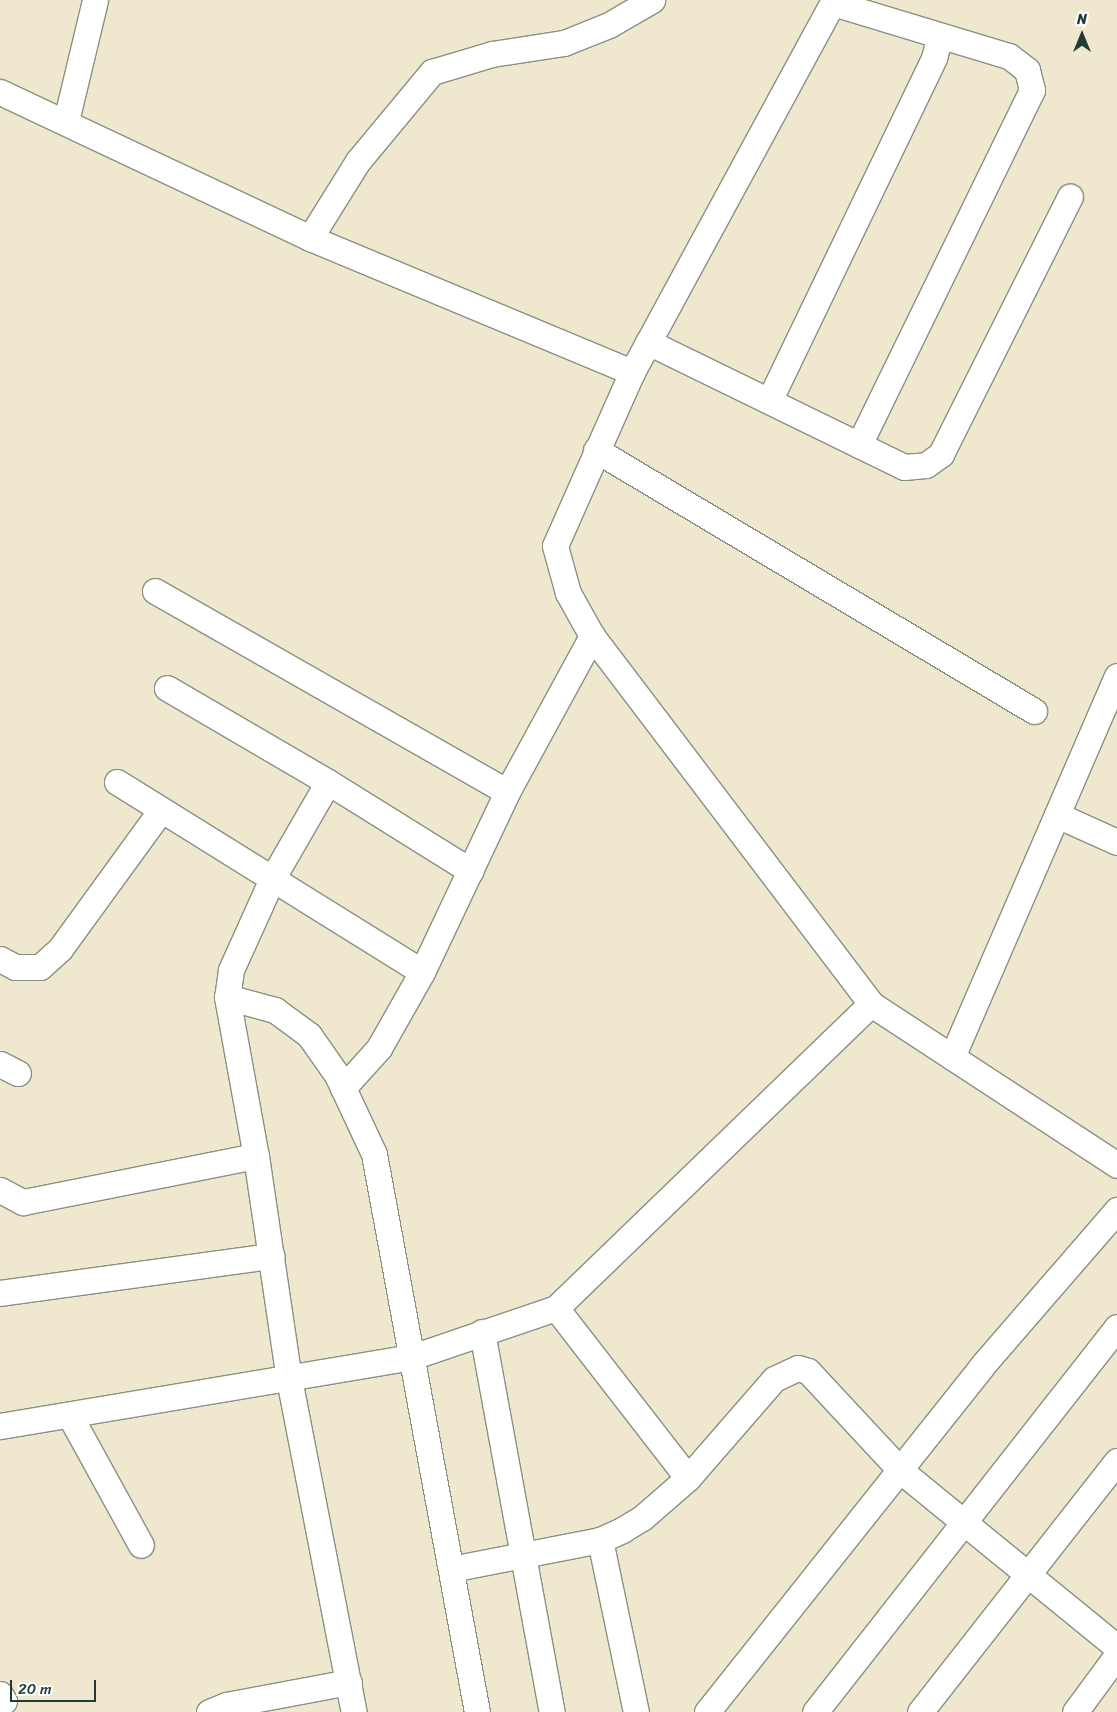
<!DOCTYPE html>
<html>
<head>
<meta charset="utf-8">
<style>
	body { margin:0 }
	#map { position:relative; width:1117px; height:1712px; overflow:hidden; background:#efe8cf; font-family:Sriracha,sans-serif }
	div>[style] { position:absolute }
	.roads { filter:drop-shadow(1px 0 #879282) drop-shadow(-1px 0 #879282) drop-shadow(0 1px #879282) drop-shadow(0 -1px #879282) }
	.street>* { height:25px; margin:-12.5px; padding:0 12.5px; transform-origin:12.5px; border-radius:12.5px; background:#fff }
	span { translate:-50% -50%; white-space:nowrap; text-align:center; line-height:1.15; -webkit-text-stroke:4px #fff; paint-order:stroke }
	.north { position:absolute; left:1057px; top:10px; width:50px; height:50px; -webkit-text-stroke:4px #fff; paint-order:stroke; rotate:0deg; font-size:14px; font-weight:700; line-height:20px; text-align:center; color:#1f3d34 }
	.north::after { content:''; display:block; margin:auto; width:18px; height:22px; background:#1f3d34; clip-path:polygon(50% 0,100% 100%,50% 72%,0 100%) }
	.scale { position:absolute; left:10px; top:1680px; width:86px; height:22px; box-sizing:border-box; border:2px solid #1f3d34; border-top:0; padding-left:6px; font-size:15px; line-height:18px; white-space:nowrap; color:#1f3d34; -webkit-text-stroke:4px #fff; paint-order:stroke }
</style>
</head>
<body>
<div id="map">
	<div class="roads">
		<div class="street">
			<div style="left:834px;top:0;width:423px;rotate:118.5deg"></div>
			<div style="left:632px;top:372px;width:190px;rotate:113.9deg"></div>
			<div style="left:555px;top:546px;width:49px;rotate:74.5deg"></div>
			<div style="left:568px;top:593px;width:49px;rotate:60.8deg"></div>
			<div style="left:592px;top:636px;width:462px;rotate:52.8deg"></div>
			<div style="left:871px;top:1004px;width:294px;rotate:33.2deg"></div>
			<div style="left:833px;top:3px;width:184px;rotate:16.8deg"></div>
			<div style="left:1009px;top:56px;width:23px;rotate:38deg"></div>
			<div style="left:1027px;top:70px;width:21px;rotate:76deg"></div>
			<div style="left:1032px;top:90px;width:395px;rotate:116deg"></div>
			<div style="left:0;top:92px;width:343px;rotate:25.2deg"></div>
			<div style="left:310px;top:238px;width:349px;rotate:22.6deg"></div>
			<div style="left:66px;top:121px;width:124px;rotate:-76.5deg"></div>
			<div style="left:310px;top:238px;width:91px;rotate:-58.1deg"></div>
			<div style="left:358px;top:161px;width:116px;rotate:-50.3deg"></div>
			<div style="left:432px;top:72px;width:63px;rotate:-16.7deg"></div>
			<div style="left:492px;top:54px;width:73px;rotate:-8.7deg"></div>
			<div style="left:564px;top:43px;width:48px;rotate:-21.8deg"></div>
			<div style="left:609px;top:25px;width:50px;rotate:-30.2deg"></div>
			<div style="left:648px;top:342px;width:285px;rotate:26deg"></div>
			<div style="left:904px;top:467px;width:22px;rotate:-5deg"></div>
			<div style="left:926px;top:465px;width:19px;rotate:-36deg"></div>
			<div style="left:941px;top:454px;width:288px;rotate:-63.4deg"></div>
			<div style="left:769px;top:401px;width:381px;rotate:-64.3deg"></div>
			<div style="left:934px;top:58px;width:23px;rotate:-75deg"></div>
			<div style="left:596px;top:450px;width:510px;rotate:30.79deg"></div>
			<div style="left:155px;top:591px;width:405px;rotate:29.7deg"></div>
			<div style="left:167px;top:688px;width:186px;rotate:30.3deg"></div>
			<div style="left:328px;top:782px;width:168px;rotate:31.9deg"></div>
			<div style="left:117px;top:782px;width:359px;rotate:31.9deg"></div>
			<div style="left:328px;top:782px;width:112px;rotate:120deg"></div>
			<div style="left:272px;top:879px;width:100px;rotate:114.3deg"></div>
			<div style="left:231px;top:970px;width:27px;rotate:98deg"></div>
			<div style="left:227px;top:997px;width:162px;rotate:79.7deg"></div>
			<div style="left:256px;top:1156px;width:225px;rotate:81.6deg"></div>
			<div style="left:289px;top:1379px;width:339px;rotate:79deg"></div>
			<div style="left:1057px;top:815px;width:66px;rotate:24.2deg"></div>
			<div style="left:0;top:959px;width:17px;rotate:28deg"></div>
			<div style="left:15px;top:967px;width:25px"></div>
			<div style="left:40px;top:967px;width:27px;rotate:-42deg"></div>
			<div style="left:60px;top:949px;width:172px;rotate:-54deg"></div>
			<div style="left:227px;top:997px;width:50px;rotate:15.2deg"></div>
			<div style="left:275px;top:1010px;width:42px;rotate:36.3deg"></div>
			<div style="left:309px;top:1035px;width:49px;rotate:55deg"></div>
			<div style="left:337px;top:1075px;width:87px;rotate:64.9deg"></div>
			<div style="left:374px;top:1154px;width:567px;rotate:79.54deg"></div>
			<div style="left:952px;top:1057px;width:415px;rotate:-66.6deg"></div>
			<div style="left:0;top:1064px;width:20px;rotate:27deg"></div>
			<div style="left:343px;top:1088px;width:54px;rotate:-48deg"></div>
			<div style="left:379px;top:1048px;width:87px;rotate:-60.5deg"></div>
			<div style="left:422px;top:972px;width:199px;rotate:-64.7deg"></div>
			<div style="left:507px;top:792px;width:178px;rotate:-61.4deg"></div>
			<div style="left:0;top:1190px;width:26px;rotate:28deg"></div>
			<div style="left:23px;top:1202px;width:237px;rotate:-11.2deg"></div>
			<div style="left:0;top:1293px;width:274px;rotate:-7.8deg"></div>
			<div style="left:556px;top:1308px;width:215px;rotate:52.2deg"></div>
			<div style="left:482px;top:1332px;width:386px;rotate:79.6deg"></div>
			<div style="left:70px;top:1416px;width:147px;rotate:61.2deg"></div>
			<div style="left:0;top:1426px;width:418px;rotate:-9.5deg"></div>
			<div style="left:412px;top:1357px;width:152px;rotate:-18.8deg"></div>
			<div style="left:556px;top:1308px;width:438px;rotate:-44deg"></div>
			<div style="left:600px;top:1540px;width:176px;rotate:78.2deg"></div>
			<div style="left:451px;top:1569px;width:152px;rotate:-11deg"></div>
			<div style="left:600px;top:1540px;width:24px;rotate:-24deg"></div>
			<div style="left:622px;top:1530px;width:23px;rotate:-31deg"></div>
			<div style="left:642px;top:1518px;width:61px;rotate:-41deg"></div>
			<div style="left:688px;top:1478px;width:131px;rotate:-49deg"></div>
			<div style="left:774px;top:1379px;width:26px;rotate:-25deg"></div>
			<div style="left:798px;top:1368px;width:10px;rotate:17deg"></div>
			<div style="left:808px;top:1371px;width:137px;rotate:47.1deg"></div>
			<div style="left:901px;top:1471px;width:279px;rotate:39.2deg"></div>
			<div style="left:0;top:1694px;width:8px;rotate:60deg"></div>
			<div style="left:209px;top:1712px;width:18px;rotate:-22deg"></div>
			<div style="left:226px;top:1705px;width:125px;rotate:-10.6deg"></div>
			<div style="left:707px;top:1712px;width:441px;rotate:-51.5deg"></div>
			<div style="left:981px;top:1367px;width:208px;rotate:-49.1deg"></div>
			<div style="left:815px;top:1712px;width:489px;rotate:-51.9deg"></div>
			<div style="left:920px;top:1712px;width:319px;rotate:-51.9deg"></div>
			<div style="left:1075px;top:1712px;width:71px;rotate:-53.6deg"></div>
		</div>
	</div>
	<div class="north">N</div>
	<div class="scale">20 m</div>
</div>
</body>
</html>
